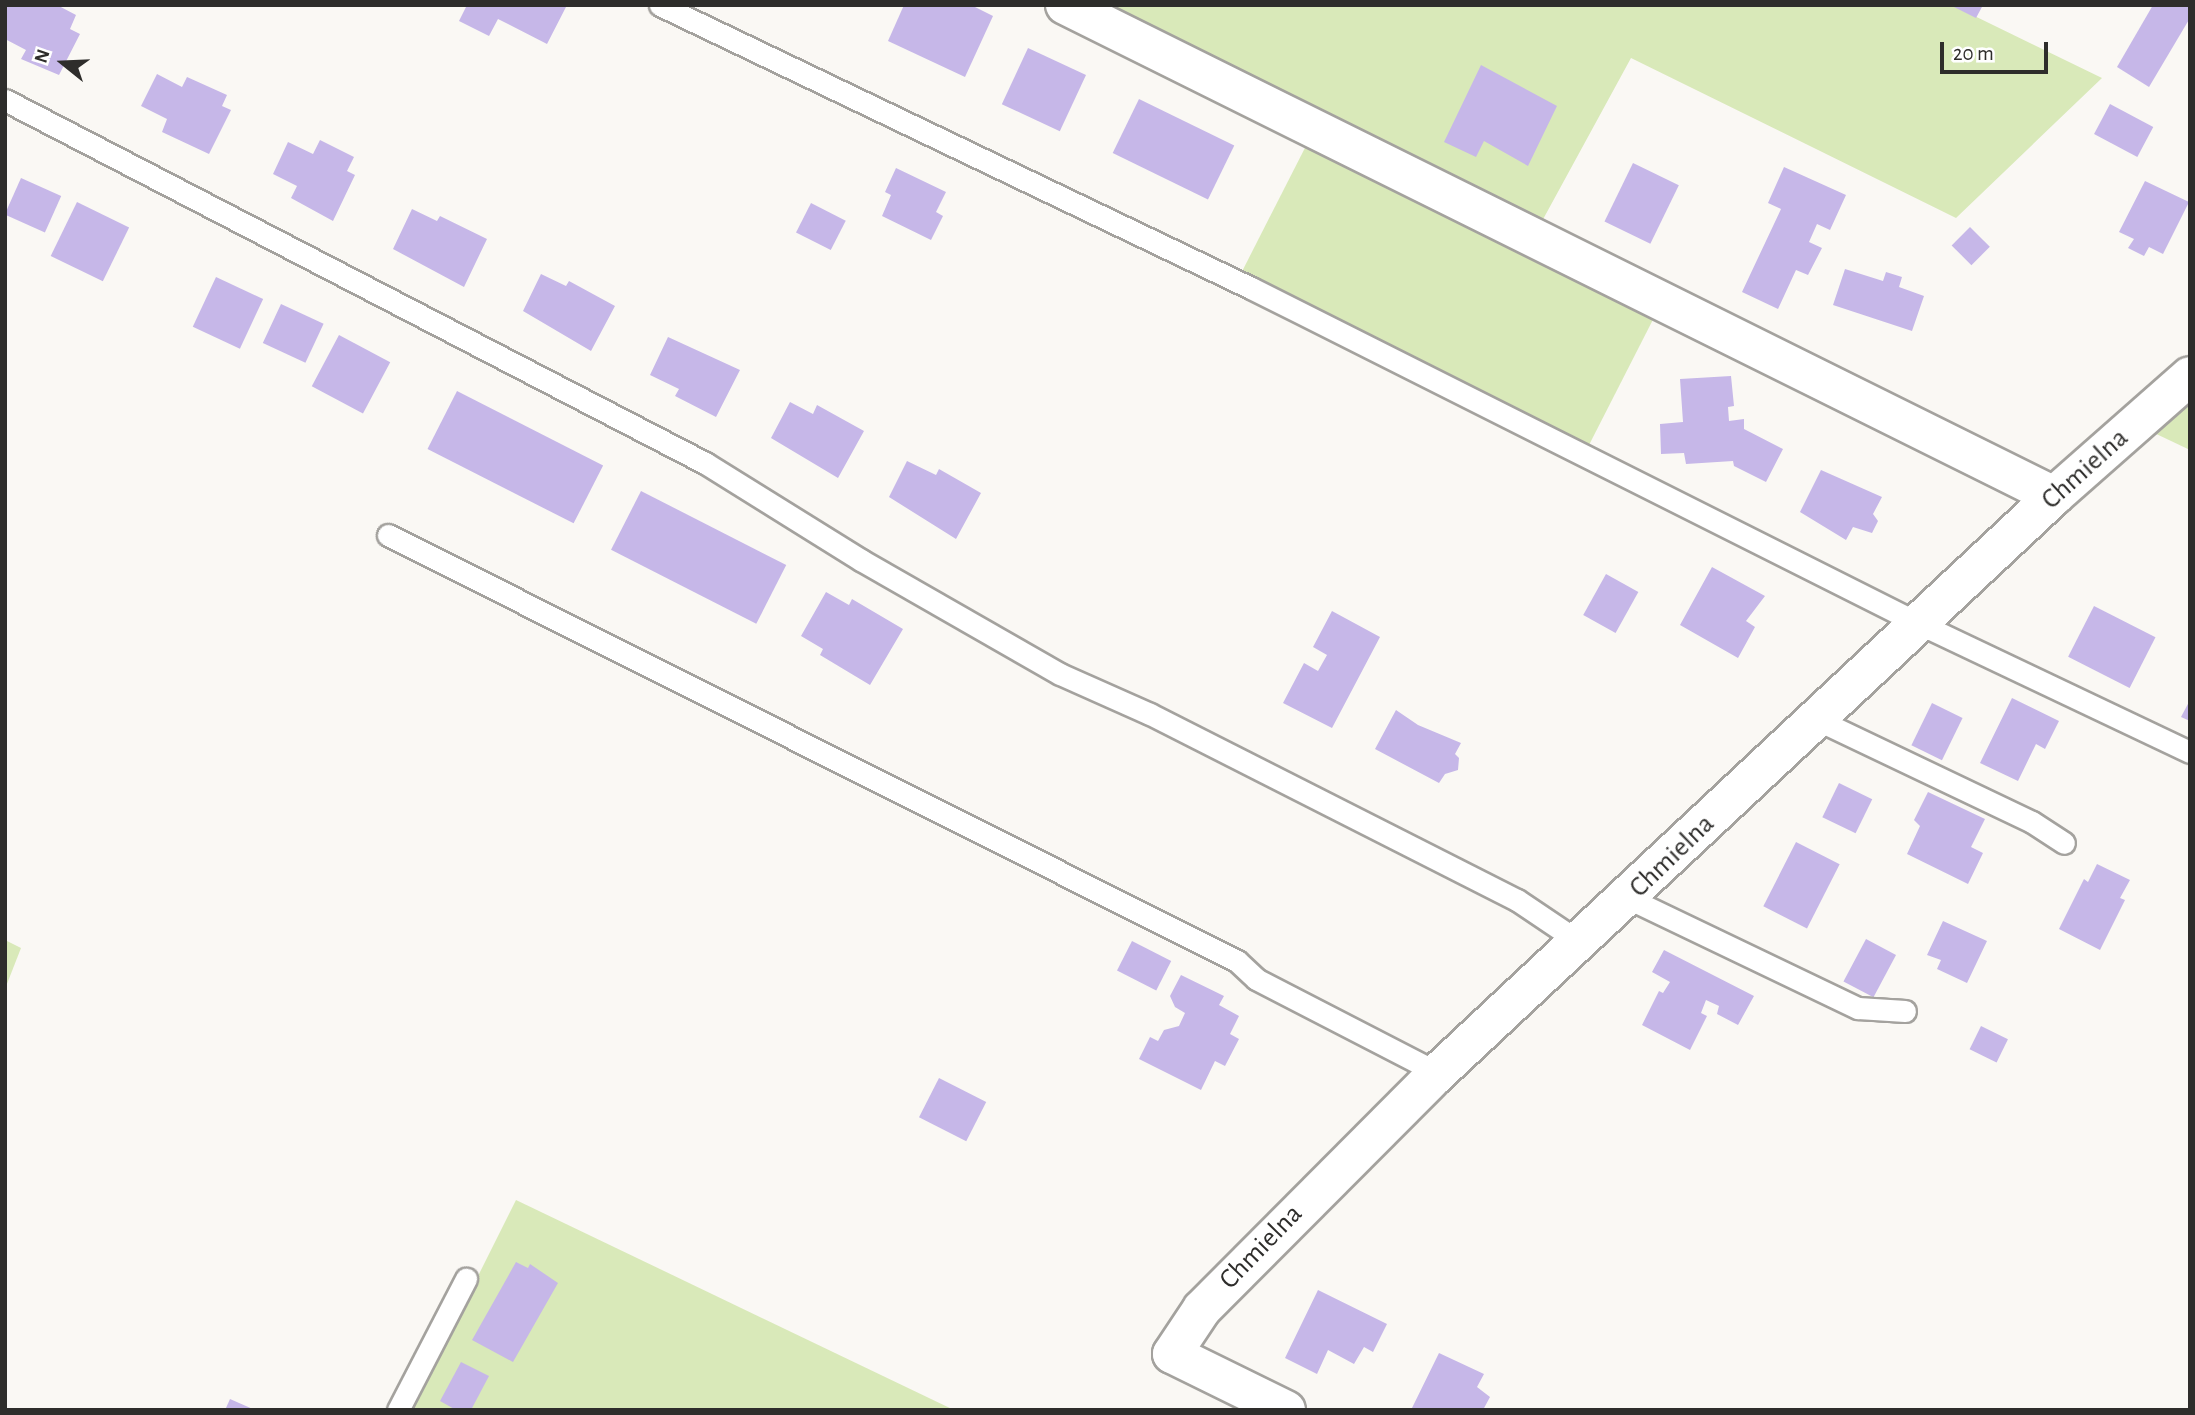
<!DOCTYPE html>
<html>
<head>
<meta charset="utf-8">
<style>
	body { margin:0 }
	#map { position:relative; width:2195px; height:1415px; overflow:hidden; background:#faf8f4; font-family:"Alegreya Sans",sans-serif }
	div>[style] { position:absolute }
	.green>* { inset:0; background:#d9e9b9; transform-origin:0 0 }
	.building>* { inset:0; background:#c6b7e8; transform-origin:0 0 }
	.roads { filter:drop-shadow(2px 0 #a4a29e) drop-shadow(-2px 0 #a4a29e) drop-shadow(0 2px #a4a29e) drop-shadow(0 -2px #a4a29e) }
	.lane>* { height:21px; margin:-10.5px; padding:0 10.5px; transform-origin:10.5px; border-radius:10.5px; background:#fff }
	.street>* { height:38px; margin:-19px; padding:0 19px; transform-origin:19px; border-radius:19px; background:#fff }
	span { translate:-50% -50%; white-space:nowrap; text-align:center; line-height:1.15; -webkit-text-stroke:7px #fff; paint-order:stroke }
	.street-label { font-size:28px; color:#2e2d2b }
	.frame { position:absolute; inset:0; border:7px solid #2e2d2b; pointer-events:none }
	.north { position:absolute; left:28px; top:28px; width:70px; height:70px; -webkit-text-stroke:5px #fff; paint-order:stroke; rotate:288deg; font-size:19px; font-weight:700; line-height:28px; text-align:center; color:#2e2d2b }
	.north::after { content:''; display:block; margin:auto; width:24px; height:32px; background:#2e2d2b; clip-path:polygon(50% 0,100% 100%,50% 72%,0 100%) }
	.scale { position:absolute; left:1940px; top:42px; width:108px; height:32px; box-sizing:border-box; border:4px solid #2e2d2b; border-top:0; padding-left:9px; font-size:21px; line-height:24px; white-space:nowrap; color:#2e2d2b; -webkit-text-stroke:5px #fff; paint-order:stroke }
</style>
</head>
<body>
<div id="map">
	<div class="green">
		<div style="clip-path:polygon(1097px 5px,1952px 5px,2102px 78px,1956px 218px,1631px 58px,1541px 223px)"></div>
		<div style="left:1309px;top:140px;width:388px;height:152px;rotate:27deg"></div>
		<div style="clip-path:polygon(2190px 394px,2190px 450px,2150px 431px)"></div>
		<div style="clip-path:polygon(5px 940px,21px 948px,5px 989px)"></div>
		<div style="clip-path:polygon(516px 1200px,954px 1410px,411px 1410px)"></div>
	</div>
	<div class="building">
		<div style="clip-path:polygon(5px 5px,57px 5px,76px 15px,70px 29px,80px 34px,59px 75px,21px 59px,26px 50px,5px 39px)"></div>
		<div style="clip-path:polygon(467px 5px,563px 5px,566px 7px,547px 44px,498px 19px,489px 36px,459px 21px)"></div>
		<div style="clip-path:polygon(904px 5px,971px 5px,993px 16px,965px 77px,888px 41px)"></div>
		<div style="clip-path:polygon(1950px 5px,1983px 5px,1976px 18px)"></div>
		<div style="clip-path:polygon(2153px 5px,2190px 5px,2190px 18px,2149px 87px,2117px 67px)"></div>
		<div style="left:1028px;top:48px;width:64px;height:62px;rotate:25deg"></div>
		<div style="clip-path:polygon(1481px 65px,1557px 106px,1528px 166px,1484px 141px,1476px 157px,1444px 142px)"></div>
		<div style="clip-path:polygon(157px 74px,182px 87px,187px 77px,227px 95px,222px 106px,231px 110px,209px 154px,162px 132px,167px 119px,141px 106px)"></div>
		<div style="left:1139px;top:99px;width:106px;height:60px;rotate:26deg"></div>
		<div style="left:2110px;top:104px;width:49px;height:34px;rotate:28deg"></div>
		<div style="clip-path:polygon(320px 140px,354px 157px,347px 171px,355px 175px,333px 221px,291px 198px,297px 186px,273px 174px,288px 142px,313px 154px)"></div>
		<div style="left:1633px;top:163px;width:51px;height:65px;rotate:26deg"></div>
		<div style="clip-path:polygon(1784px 167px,1846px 195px,1830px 230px,1817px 224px,1809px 242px,1822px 248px,1808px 275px,1796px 270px,1778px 309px,1742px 292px,1781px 209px,1768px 203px)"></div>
		<div style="clip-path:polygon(896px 168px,946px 192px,936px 212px,943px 216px,931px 240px,882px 216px,891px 195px,885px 192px)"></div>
		<div style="left:21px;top:178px;width:44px;height:40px;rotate:24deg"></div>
		<div style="clip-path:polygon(2145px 181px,2189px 202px,2163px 254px,2149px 247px,2144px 256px,2128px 248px,2134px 239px,2119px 232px)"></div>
		<div style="left:77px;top:202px;width:58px;height:60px;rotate:26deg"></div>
		<div style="left:811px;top:203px;width:39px;height:33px;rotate:27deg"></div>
		<div style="clip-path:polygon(412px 209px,437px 221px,440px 216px,487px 239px,464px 287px,393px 249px)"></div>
		<div style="left:1970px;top:227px;width:28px;height:26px;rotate:45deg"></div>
		<div style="clip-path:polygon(1845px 269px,1883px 281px,1886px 272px,1902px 277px,1899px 287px,1924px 296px,1912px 331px,1833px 305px)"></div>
		<div style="clip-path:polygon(541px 274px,566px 286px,569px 281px,615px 306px,591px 351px,523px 311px)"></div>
		<div style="left:216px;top:277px;width:52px;height:55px;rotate:25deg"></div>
		<div style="left:281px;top:304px;width:47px;height:43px;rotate:25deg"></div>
		<div style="left:339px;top:335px;width:58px;height:58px;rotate:28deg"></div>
		<div style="clip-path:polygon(668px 337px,740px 370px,716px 417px,675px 396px,679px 389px,650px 375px)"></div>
		<div style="clip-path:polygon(1731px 376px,1734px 406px,1728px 407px,1729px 421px,1744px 419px,1744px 429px,1783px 449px,1766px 482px,1734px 466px,1733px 461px,1686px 464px,1684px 453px,1661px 454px,1660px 424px,1683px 422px,1680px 379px)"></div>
		<div style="left:457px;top:391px;width:164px;height:65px;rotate:27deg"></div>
		<div style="clip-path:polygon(790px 402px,813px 414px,817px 405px,864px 431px,838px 478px,771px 438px)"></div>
		<div style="clip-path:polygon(907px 461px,936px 475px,939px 469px,981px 493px,956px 539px,889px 497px)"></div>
		<div style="clip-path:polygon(1821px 470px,1882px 497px,1873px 514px,1878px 521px,1872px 533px,1853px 527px,1846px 540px,1800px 512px)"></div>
		<div style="left:641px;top:491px;width:163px;height:66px;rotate:27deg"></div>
		<div style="clip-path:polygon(1712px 567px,1765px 596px,1746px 621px,1755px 627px,1738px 658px,1680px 625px)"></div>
		<div style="left:1606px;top:574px;width:37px;height:47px;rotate:29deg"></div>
		<div style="clip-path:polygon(826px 592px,849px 605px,852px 599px,903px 629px,870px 685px,820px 655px,823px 649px,801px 636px)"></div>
		<div style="left:2094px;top:606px;width:69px;height:57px;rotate:27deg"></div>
		<div style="clip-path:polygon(1332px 611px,1380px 637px,1332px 728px,1283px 703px,1304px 663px,1318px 671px,1327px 655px,1313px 647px)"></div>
		<div style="clip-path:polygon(2012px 698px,2059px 721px,2045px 749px,2036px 744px,2018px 781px,1980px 763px)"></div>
		<div style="clip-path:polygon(2190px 700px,2190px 721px,2181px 717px)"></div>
		<div style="left:1932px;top:703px;width:34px;height:47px;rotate:26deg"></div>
		<div style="clip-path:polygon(1396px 710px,1418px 725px,1461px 743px,1455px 754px,1459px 758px,1458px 770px,1445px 774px,1439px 783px,1375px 749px)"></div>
		<div style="left:1839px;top:783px;width:37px;height:38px;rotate:26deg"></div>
		<div style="clip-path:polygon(1928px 792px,1985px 819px,1971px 847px,1983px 853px,1968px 884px,1907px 854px,1920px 826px,1914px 820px)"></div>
		<div style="left:1796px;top:842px;width:49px;height:72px;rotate:27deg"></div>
		<div style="clip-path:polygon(2097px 864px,2130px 880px,2120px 898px,2125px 900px,2100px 950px,2059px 929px,2084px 879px,2088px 882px)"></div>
		<div style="clip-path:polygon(1943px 921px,1987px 941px,1967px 983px,1937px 969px,1941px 960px,1927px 955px)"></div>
		<div style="left:1866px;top:939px;width:34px;height:48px;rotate:28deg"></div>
		<div style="left:1132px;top:941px;width:44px;height:33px;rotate:27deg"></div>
		<div style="clip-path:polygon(1664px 950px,1754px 996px,1738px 1025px,1717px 1014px,1719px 1006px,1706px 1000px,1701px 1013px,1707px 1016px,1690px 1050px,1642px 1025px,1659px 991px,1663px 993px,1670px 982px,1652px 972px)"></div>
		<div style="clip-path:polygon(1181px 975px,1224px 996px,1219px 1005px,1239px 1016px,1230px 1034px,1239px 1039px,1225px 1066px,1215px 1061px,1201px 1090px,1139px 1059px,1150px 1037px,1158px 1041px,1164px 1030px,1179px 1026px,1185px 1013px,1175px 1007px,1170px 996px)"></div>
		<div style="left:1981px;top:1026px;width:30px;height:26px;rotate:26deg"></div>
		<div style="left:939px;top:1078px;width:53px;height:44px;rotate:27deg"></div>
		<div style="clip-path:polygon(516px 1262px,528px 1268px,530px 1264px,558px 1283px,513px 1362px,472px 1340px)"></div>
		<div style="clip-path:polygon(1318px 1290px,1387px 1324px,1373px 1352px,1364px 1347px,1354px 1364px,1328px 1350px,1317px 1374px,1285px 1358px)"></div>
		<div style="clip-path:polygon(1439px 1353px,1484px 1374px,1477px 1387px,1490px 1397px,1483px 1410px,1411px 1410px)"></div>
		<div style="clip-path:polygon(461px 1362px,489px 1376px,471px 1410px,456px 1410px,440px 1401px)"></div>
		<div style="clip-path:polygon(230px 1399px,255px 1410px,226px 1408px)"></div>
	</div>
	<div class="roads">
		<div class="lane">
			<div style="left:660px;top:5px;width:655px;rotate:25.59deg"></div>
			<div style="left:1251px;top:288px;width:746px;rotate:26.67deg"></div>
			<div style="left:1918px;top:623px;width:301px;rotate:25.4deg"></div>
			<div style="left:5px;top:100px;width:789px;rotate:27.41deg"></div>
			<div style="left:705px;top:463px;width:184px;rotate:31.9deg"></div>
			<div style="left:861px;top:560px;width:229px;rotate:29.8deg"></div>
			<div style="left:1060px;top:674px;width:98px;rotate:24deg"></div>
			<div style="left:1150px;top:714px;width:411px;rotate:26.9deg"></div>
			<div style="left:1517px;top:900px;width:77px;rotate:33.9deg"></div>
			<div style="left:388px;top:535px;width:950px;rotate:26.65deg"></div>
			<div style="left:1237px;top:961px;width:26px;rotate:43deg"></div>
			<div style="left:1256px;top:979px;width:205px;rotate:27.3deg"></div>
			<div style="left:1816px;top:719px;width:239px;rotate:25.5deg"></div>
			<div style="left:2032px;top:822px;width:38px;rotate:33deg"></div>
			<div style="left:1628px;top:898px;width:255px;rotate:25.6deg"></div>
			<div style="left:1858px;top:1008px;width:47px;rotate:3.7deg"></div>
			<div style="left:398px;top:1410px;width:148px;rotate:-62.6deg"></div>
		</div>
		<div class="street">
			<div style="left:1065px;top:5px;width:1104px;rotate:26.4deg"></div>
			<div style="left:1286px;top:1410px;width:127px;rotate:-153.8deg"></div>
			<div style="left:1172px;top:1354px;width:54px;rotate:-56.3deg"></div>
			<div style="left:1202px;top:1309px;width:323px;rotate:-45.1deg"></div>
			<div style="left:1430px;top:1080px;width:855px;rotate:-43.1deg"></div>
			<div style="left:2054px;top:496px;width:181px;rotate:-41.4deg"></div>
		</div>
	</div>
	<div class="street-label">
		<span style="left:2085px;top:469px;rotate:-42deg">Chmielna</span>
		<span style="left:1672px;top:856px;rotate:-44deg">Chmielna</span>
		<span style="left:1261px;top:1247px;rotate:-46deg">Chmielna</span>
	</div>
	<div class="frame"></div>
	<div class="north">N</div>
	<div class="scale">20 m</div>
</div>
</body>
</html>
